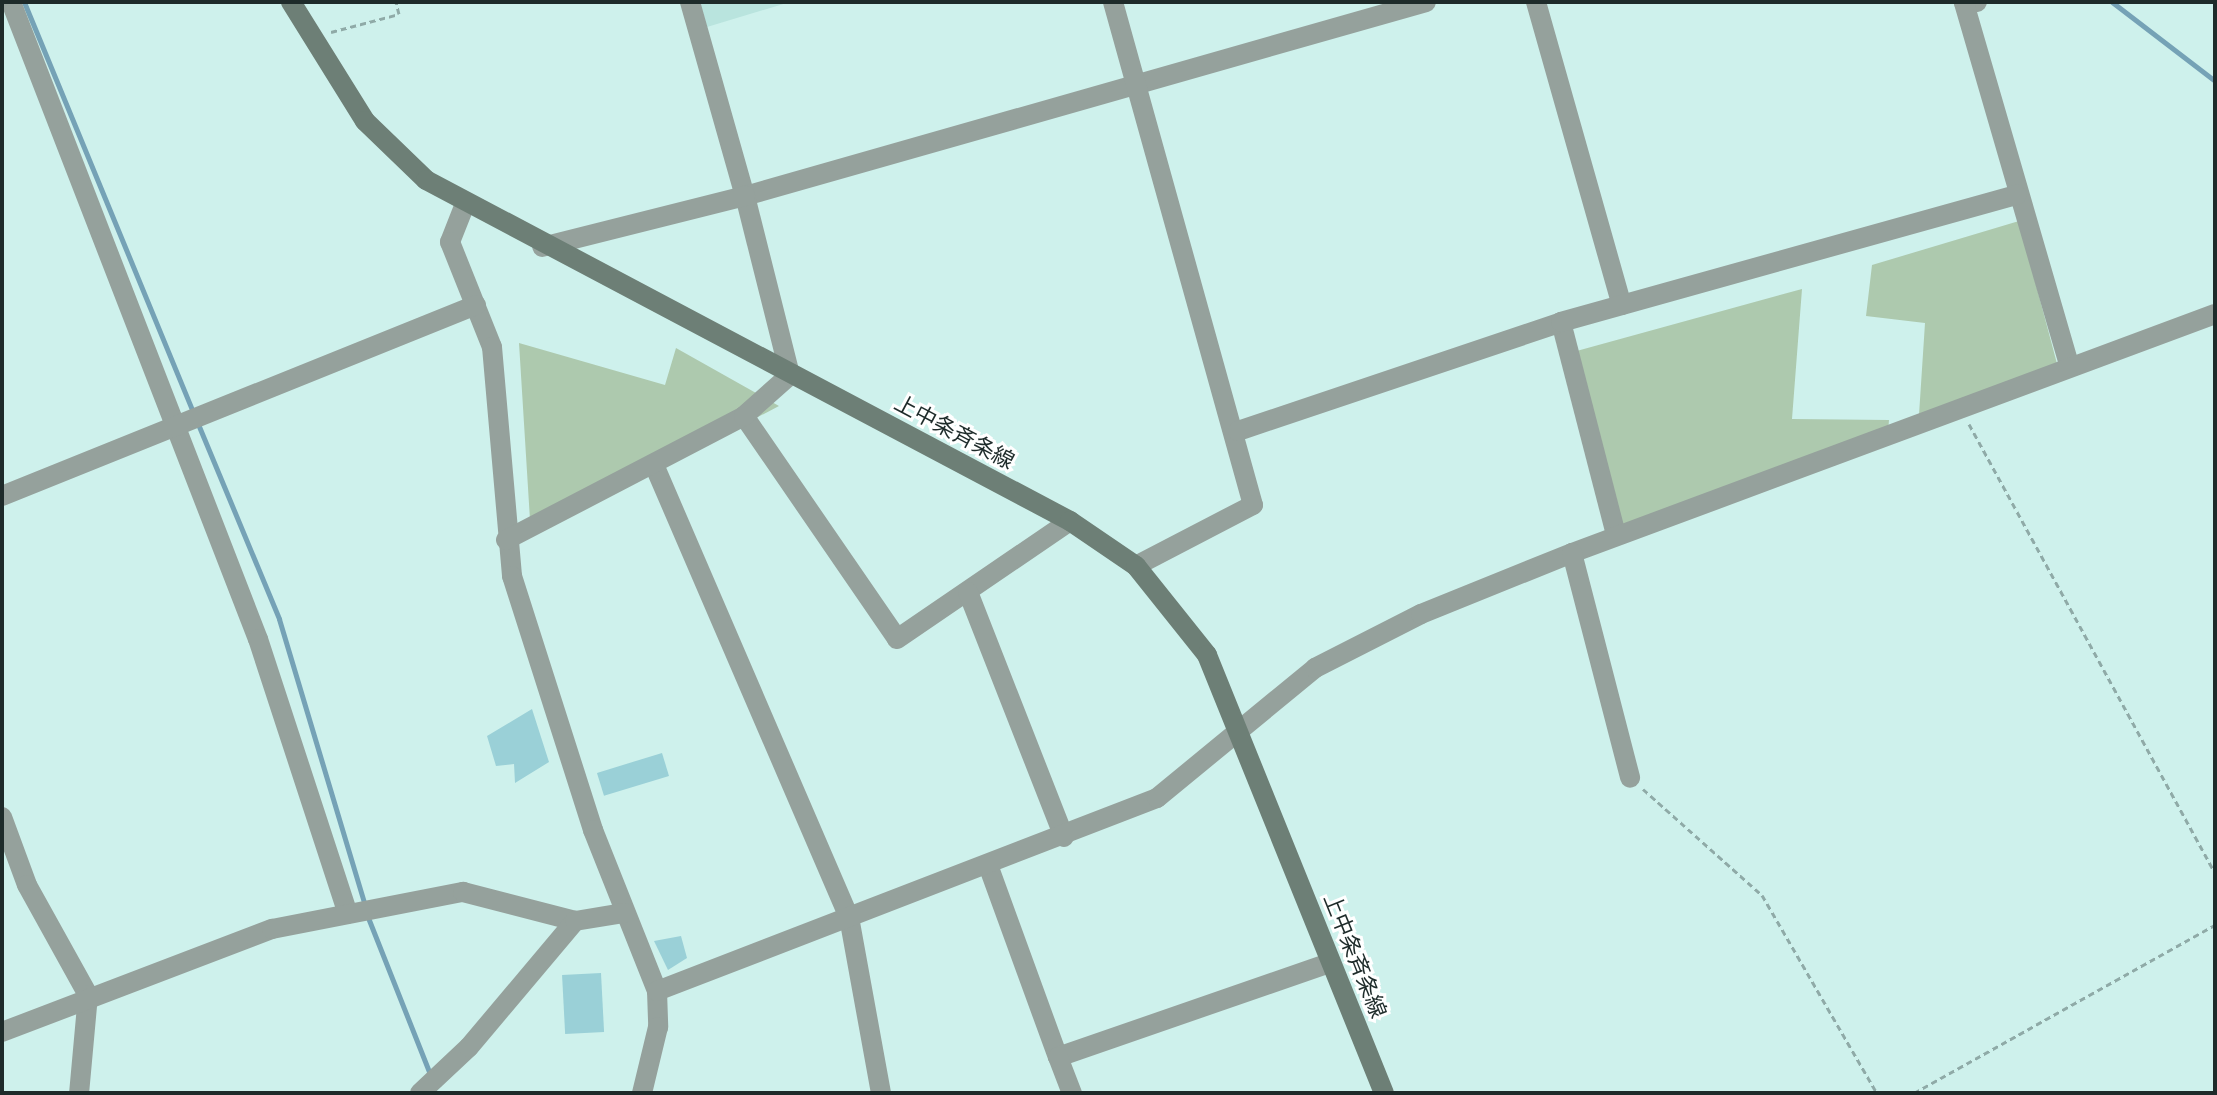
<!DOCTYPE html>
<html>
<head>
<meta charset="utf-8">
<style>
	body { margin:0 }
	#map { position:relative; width:2217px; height:1095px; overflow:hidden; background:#cef1ec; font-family:"Varela Round","Noto Sans JP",sans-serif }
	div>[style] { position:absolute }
	.built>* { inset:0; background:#b9e4de }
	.green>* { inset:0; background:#adc9ae }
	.stream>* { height:5px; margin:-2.5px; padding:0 2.5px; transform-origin:2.5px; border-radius:2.5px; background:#75a2b6 }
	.building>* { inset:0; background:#9ad0d7; transform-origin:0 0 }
	.path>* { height:3px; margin-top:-1.5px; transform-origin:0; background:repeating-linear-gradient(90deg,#8faaa7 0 6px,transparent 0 10px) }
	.street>* { height:20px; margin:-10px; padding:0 10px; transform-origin:10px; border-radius:10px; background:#95a19c }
	.secondary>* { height:20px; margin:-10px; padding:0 10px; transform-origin:10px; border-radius:10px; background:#6d7f76 }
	span { translate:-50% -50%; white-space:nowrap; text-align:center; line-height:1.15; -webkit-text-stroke:6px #fff; paint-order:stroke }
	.street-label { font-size:22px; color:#1e2b2a }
	.frame { position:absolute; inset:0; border:4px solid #1e2b2a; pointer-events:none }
</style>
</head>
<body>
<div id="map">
	<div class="built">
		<div style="clip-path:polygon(700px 2px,790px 2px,707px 27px)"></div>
	</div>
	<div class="green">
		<div style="clip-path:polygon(2019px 221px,2060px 375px,1918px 430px,1925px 323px,1866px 316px,1872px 265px)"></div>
		<div style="clip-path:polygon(1802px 289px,1792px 419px,1889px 420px,1887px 444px,1626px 539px,1573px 352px)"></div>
		<div style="clip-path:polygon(519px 343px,665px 385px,676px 348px,779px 406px,531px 536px)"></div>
	</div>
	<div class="stream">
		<div style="left:24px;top:2px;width:446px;rotate:67.6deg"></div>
		<div style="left:2112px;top:2px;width:130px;rotate:37.5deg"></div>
		<div style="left:198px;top:424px;width:211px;rotate:67.4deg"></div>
		<div style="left:279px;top:619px;width:299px;rotate:73.3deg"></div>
		<div style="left:367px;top:915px;width:174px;rotate:68.4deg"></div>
	</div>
	<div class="building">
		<div style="clip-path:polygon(532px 709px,549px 762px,515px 783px,514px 764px,496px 766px,487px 736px)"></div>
		<div style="left:662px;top:753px;width:24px;height:68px;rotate:73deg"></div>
		<div style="clip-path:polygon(681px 936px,687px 958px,668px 970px,654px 941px)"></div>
		<div style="left:601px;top:973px;width:59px;height:39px;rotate:87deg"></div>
	</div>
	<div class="path">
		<div style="left:331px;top:32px;width:70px;rotate:-14.8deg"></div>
		<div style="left:399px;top:14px;width:12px;rotate:-104deg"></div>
		<div style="left:1969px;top:424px;width:512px;rotate:61.28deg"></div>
		<div style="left:1643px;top:789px;width:159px;rotate:41.7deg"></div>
		<div style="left:1762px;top:895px;width:229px;rotate:59.9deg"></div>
		<div style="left:1914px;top:1093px;width:345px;rotate:-29.2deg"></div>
	</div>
	<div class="street">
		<div style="left:11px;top:2px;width:683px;rotate:68.81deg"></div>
		<div style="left:258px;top:639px;width:289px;rotate:71.9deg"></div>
		<div style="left:690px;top:2px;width:202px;rotate:74.2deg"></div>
		<div style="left:745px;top:196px;width:708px;rotate:-15.9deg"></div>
		<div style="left:1113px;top:2px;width:522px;rotate:74.45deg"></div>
		<div style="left:1253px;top:505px;width:132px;rotate:152.5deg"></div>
		<div style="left:1536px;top:2px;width:315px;rotate:74.2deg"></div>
		<div style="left:1977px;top:2px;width:13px;rotate:176deg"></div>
		<div style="left:1964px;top:3px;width:377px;rotate:73.8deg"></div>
		<div style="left:465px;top:204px;width:41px;rotate:111.5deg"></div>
		<div style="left:450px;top:242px;width:113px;rotate:68.2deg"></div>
		<div style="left:492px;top:347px;width:230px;rotate:85deg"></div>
		<div style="left:512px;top:576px;width:267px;rotate:72.3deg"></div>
		<div style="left:593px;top:830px;width:173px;rotate:68.3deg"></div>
		<div style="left:657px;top:991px;width:36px;rotate:88deg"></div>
		<div style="left:658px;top:1027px;width:68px;rotate:103.6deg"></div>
		<div style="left:1561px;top:322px;width:219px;rotate:75.5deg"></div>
		<div style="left:744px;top:416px;width:270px;rotate:55.5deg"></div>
		<div style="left:897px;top:639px;width:209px;rotate:-34.3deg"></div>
		<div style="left:1238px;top:431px;width:341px;rotate:-18.6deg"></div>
		<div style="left:1561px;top:322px;width:473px;rotate:-15.6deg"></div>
		<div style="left:655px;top:467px;width:490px;rotate:66.7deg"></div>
		<div style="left:849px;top:917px;width:179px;rotate:79.7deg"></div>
		<div style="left:2px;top:496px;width:511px;rotate:-21.95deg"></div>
		<div style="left:506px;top:540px;width:268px;rotate:-27.5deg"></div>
		<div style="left:744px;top:416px;width:62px;rotate:-41.7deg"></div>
		<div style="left:790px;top:375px;width:185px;rotate:-104.1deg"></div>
		<div style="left:745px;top:196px;width:209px;rotate:165.9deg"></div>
		<div style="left:1572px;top:553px;width:686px;rotate:-20.39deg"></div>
		<div style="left:968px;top:592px;width:263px;rotate:68.6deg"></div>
		<div style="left:2px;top:817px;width:72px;rotate:69.8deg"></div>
		<div style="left:27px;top:885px;width:126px;rotate:61deg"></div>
		<div style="left:88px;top:995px;width:98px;rotate:95.2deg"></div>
		<div style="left:988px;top:865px;width:204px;rotate:70deg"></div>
		<div style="left:1058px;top:1057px;width:288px;rotate:-19.1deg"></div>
		<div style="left:657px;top:991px;width:536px;rotate:-21.11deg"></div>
		<div style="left:1157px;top:798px;width:205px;rotate:-39.4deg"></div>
		<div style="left:1315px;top:668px;width:119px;rotate:-27deg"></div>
		<div style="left:1421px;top:614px;width:163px;rotate:-22deg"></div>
		<div style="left:1572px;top:553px;width:232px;rotate:75.5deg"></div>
		<div style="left:2px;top:1032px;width:289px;rotate:-20.9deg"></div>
		<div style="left:272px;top:929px;width:195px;rotate:-11deg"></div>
		<div style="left:463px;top:892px;width:116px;rotate:14.5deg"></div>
		<div style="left:1058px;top:1057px;width:39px;rotate:69deg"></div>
		<div style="left:420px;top:1093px;width:67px;rotate:-43.2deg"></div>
		<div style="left:469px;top:1047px;width:165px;rotate:-49.9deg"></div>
		<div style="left:575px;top:921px;width:50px;rotate:-9.3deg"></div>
	</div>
	<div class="secondary">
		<div style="left:291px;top:2px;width:140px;rotate:58.1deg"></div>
		<div style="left:365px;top:121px;width:85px;rotate:44deg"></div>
		<div style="left:426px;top:180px;width:729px;rotate:27.9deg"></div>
		<div style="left:1070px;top:521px;width:80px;rotate:34.3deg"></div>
		<div style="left:1136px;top:566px;width:114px;rotate:51.4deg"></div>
		<div style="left:1207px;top:655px;width:472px;rotate:68deg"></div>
	</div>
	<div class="street-label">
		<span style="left:954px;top:433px;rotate:28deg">上中条斉条線</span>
		<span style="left:1354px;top:956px;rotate:68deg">上中条斉条線</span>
	</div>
	<div class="frame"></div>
</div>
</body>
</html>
